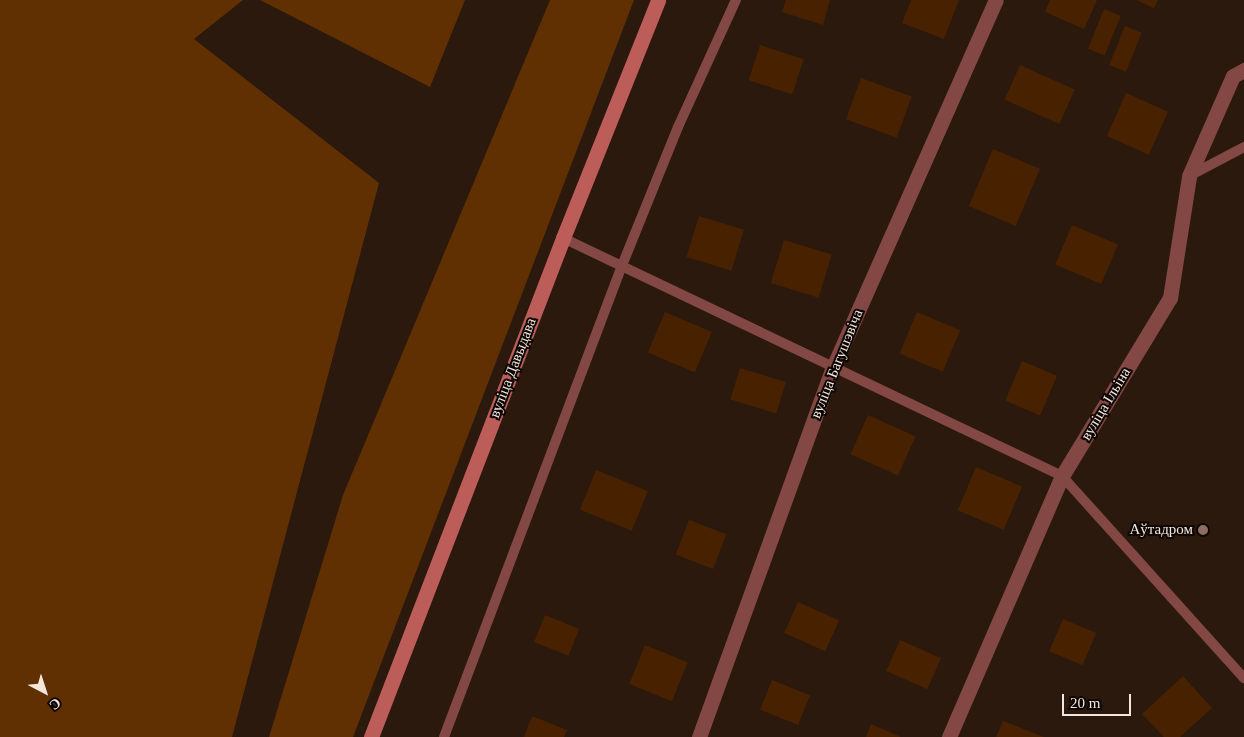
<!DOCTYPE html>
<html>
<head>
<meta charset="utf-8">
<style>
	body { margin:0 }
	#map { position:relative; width:1244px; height:737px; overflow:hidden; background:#2a190c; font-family:"Times New Roman",serif }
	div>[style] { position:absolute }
	.green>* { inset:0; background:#603002 }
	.building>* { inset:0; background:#482200; transform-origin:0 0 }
	.lane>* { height:10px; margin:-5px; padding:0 5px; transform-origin:5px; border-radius:5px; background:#834744 }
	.street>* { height:15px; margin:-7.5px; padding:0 7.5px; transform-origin:7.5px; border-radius:7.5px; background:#834744 }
	.secondary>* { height:15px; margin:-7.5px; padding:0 7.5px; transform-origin:7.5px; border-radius:7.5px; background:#bd5d59 }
	.dots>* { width:14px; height:14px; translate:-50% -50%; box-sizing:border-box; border:2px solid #0d0603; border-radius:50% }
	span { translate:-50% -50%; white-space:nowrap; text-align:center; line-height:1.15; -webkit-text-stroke:4px #0d0603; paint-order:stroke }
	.street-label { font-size:15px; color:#f2e6dd }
	.poi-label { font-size:15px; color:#f2e6dd }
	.right { translate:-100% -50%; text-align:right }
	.north { position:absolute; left:20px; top:667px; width:50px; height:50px; -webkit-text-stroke:4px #0d0603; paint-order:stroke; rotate:140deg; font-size:14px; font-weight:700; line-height:20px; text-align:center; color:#f2e6dd }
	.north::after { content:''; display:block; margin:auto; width:18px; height:22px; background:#f2e6dd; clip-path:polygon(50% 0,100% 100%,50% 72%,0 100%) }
	.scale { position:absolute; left:1062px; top:694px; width:69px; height:22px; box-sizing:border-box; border:2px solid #f2e6dd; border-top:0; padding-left:6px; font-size:15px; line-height:18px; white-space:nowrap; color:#f2e6dd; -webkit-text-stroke:4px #0d0603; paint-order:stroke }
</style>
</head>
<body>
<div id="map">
	<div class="green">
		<div style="clip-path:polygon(0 0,243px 0,194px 39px,379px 183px,232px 737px,0 737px)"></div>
		<div style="clip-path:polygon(260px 0,465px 0,430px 87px)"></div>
		<div style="clip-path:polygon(550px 0,634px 0,353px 737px,269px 737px,343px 495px)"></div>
	</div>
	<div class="building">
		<div style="clip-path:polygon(786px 0,830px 0,823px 25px,782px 12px)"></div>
		<div style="clip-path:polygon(911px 0,959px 0,944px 39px,902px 23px)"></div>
		<div style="clip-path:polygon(1050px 0,1097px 0,1084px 29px,1045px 12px)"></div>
		<div style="clip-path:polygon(1136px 0,1158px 0,1154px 8px)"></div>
		<div style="left:1104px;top:9px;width:18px;height:43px;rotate:22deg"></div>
		<div style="left:1125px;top:26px;width:18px;height:42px;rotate:22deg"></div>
		<div style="left:760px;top:45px;width:46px;height:37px;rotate:18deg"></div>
		<div style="left:1020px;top:65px;width:60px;height:38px;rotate:24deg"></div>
		<div style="left:861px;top:78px;width:54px;height:44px;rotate:20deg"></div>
		<div style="left:1126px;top:93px;width:46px;height:47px;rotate:24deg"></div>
		<div style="left:993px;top:149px;width:51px;height:62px;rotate:23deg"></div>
		<div style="left:699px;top:216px;width:47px;height:43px;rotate:17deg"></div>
		<div style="left:1072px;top:225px;width:50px;height:43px;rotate:23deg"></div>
		<div style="left:784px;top:240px;width:50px;height:45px;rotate:17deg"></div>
		<div style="left:665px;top:312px;width:51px;height:44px;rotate:23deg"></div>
		<div style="left:917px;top:312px;width:47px;height:45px;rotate:23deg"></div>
		<div style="left:1022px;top:361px;width:38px;height:43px;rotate:23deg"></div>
		<div style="left:740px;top:368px;width:48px;height:33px;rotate:17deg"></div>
		<div style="left:868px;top:415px;width:52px;height:43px;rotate:24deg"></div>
		<div style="left:976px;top:467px;width:50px;height:47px;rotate:23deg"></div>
		<div style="left:596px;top:470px;width:56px;height:43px;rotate:22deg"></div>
		<div style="left:689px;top:520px;width:40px;height:37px;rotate:21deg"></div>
		<div style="left:798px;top:602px;width:45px;height:34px;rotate:24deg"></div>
		<div style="left:545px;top:615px;width:37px;height:29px;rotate:22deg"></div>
		<div style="left:1063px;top:619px;width:36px;height:35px;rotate:23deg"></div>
		<div style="left:900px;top:640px;width:45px;height:34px;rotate:24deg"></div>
		<div style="left:645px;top:645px;width:46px;height:42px;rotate:22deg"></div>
		<div style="clip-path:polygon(1183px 676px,1212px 708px,1180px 737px,1164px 737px,1142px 714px)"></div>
		<div style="left:772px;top:680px;width:41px;height:32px;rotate:22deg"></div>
		<div style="clip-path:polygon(532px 716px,567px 730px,564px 737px,524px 737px)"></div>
		<div style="clip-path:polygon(1003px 721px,1044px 737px,996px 737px)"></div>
		<div style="clip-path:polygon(871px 724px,901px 737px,866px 737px)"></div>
	</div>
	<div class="lane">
		<div style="left:1189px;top:176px;width:62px;rotate:-27.8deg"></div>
		<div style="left:563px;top:238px;width:553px;rotate:25.5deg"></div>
		<div style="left:1062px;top:476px;width:272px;rotate:48deg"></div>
		<div style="left:444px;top:737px;width:501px;rotate:-69.32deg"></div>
		<div style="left:621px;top:268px;width:152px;rotate:-68deg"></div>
		<div style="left:678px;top:127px;width:140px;rotate:-65.5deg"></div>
	</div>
	<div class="street">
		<div style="left:699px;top:737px;width:396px;rotate:-70.1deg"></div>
		<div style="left:834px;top:365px;width:399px;rotate:-66.1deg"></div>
		<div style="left:949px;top:737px;width:284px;rotate:-66.6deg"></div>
		<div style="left:1062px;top:476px;width:208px;rotate:-58.8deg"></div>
		<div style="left:1170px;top:298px;width:123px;rotate:-81.1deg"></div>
		<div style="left:1189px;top:176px;width:109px;rotate:-66.3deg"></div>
		<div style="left:1233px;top:76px;width:13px;rotate:-29deg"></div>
	</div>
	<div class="secondary">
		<div style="left:371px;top:737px;width:535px;rotate:-68.95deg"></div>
		<div style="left:563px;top:238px;width:256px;rotate:-68.2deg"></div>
	</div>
	<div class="dots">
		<div style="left:1203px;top:530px;background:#8d6e63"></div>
	</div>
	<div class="street-label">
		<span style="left:837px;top:364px;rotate:-68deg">вуліца Багушэвіча</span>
		<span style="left:513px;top:368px;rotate:-69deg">вуліца Давыдава</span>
		<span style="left:1106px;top:404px;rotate:-59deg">вуліца Ільіна</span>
	</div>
	<div class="poi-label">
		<span class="right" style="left:1193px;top:530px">Аўтадром</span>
	</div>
	<div class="north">С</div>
	<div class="scale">20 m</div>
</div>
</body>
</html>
